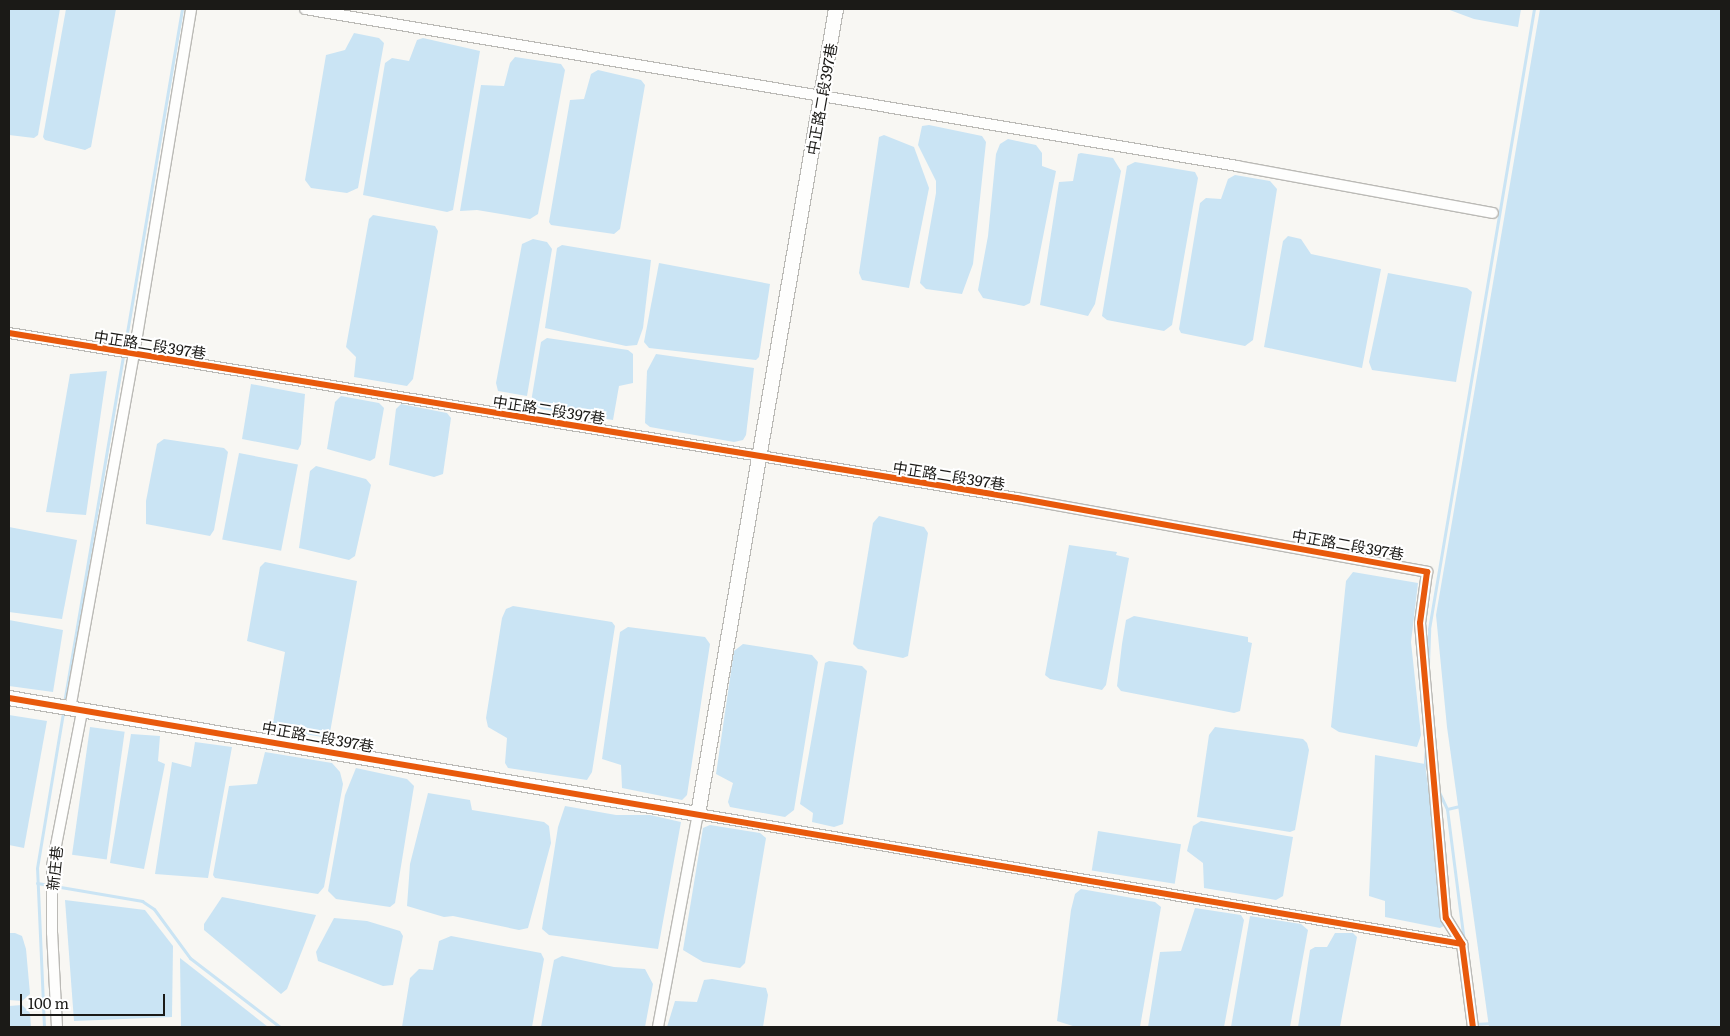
<!DOCTYPE html>
<html>
<head>
<meta charset="utf-8">
<style>
	body { margin:0 }
	#map { position:relative; width:1730px; height:1036px; overflow:hidden; background:#f8f7f3; font-family:Literata,"Noto Sans TC",serif }
	div>[style] { position:absolute }
	.water>* { inset:0; background:#cae4f4; transform-origin:0 0 }
	.stream>* { height:3px; margin:-1.5px; padding:0 1.5px; transform-origin:1.5px; border-radius:1.5px; background:#cae4f4 }
	.roads { filter:drop-shadow(1px 0 #bbbab6) drop-shadow(-1px 0 #bbbab6) drop-shadow(0 1px #bbbab6) drop-shadow(0 -1px #bbbab6) }
	.street>* { height:10px; margin:-5px; padding:0 5px; transform-origin:5px; border-radius:5px; background:#fefefd }
	.secondary>* { height:14px; margin:-7px; padding:0 7px; transform-origin:7px; border-radius:7px; background:#fefefd }
	.cycleway>* { height:6px; margin:-3px; padding:0 3px; transform-origin:3px; border-radius:3px; background:#e8590c }
	span { translate:-50% -50%; white-space:nowrap; text-align:center; line-height:1.15; -webkit-text-stroke:4px #fff; paint-order:stroke }
	.street-label { font-size:15px; color:#1b1a17 }
	.frame { position:absolute; inset:0; border:10px solid #1b1a17; pointer-events:none }
	.scale { position:absolute; left:20px; top:994px; width:145px; height:22px; box-sizing:border-box; border:2px solid #1b1a17; border-top:0; padding-left:6px; font-size:15px; line-height:18px; white-space:nowrap; color:#1b1a17; -webkit-text-stroke:4px #fff; paint-order:stroke }
</style>
</head>
<body>
<div id="map">
	<div class="water">
		<div style="clip-path:polygon(9px 9px,60px 9px,38px 135px,34px 138px,9px 135px)"></div>
		<div style="clip-path:polygon(66px 9px,116px 9px,91px 147px,85px 150px,45px 140px,43px 137px)"></div>
		<div style="clip-path:polygon(1447px 9px,1521px 9px,1518px 27px,1474px 19px)"></div>
		<div style="clip-path:polygon(1540px 9px,1721px 9px,1721px 1027px,1489px 1027px,1447px 727px,1436px 615px)"></div>
		<div style="clip-path:polygon(354px 33px,379px 38px,384px 43px,358px 188px,347px 193px,311px 188px,305px 180px,326px 55px,345px 50px)"></div>
		<div style="clip-path:polygon(423px 38px,480px 51px,453px 210px,447px 212px,363px 195px,385px 63px,392px 58px,409px 61px,417px 40px)"></div>
		<div style="clip-path:polygon(515px 57px,561px 64px,565px 70px,538px 214px,530px 219px,477px 210px,460px 211px,481px 85px,504px 86px,510px 63px)"></div>
		<div style="clip-path:polygon(598px 70px,641px 80px,645px 85px,620px 229px,614px 234px,551px 225px,549px 222px,570px 100px,584px 99px,591px 74px)"></div>
		<div style="clip-path:polygon(929px 125px,982px 136px,986px 142px,973px 264px,962px 294px,926px 289px,920px 283px,936px 193px,936px 181px,918px 145px,922px 126px)"></div>
		<div style="clip-path:polygon(884px 135px,914px 147px,929px 188px,909px 288px,862px 280px,859px 273px,879px 137px)"></div>
		<div style="clip-path:polygon(1008px 139px,1036px 145px,1042px 153px,1042px 166px,1056px 171px,1030px 303px,1024px 306px,983px 298px,978px 290px,988px 236px,996px 154px,1000px 144px)"></div>
		<div style="clip-path:polygon(1081px 153px,1113px 158px,1121px 171px,1095px 304px,1088px 316px,1040px 305px,1059px 182px,1073px 181px,1078px 154px)"></div>
		<div style="clip-path:polygon(1135px 162px,1195px 172px,1198px 178px,1172px 325px,1164px 331px,1107px 320px,1102px 316px,1127px 166px)"></div>
		<div style="clip-path:polygon(1235px 175px,1270px 181px,1277px 189px,1253px 340px,1245px 346px,1181px 333px,1179px 329px,1200px 203px,1206px 198px,1221px 199px,1228px 179px)"></div>
		<div style="clip-path:polygon(373px 215px,435px 226px,438px 231px,413px 379px,407px 386px,354px 377px,356px 357px,346px 347px,369px 219px)"></div>
		<div style="clip-path:polygon(1288px 236px,1301px 239px,1311px 254px,1381px 269px,1362px 368px,1264px 347px,1283px 241px)"></div>
		<div style="clip-path:polygon(533px 239px,547px 242px,552px 249px,527px 396px,498px 391px,496px 383px,522px 244px)"></div>
		<div style="clip-path:polygon(562px 245px,651px 260px,643px 328px,637px 345px,626px 346px,545px 328px,557px 248px)"></div>
		<div style="clip-path:polygon(659px 263px,770px 284px,759px 357px,756px 360px,649px 348px,644px 342px)"></div>
		<div style="clip-path:polygon(1388px 273px,1467px 288px,1472px 292px,1456px 382px,1372px 370px,1369px 362px)"></div>
		<div style="clip-path:polygon(547px 338px,628px 350px,633px 354px,633px 383px,619px 386px,613px 420px,534px 408px,531px 402px,541px 342px)"></div>
		<div style="clip-path:polygon(656px 354px,754px 368px,746px 435px,743px 440px,734px 442px,650px 427px,645px 423px,647px 371px)"></div>
		<div style="clip-path:polygon(107px 371px,86px 515px,46px 512px,70px 374px)"></div>
		<div style="clip-path:polygon(251px 384px,305px 394px,301px 444px,298px 450px,242px 439px)"></div>
		<div style="clip-path:polygon(341px 396px,379px 403px,384px 408px,375px 458px,370px 461px,327px 449px,335px 402px)"></div>
		<div style="clip-path:polygon(401px 404px,447px 413px,451px 418px,443px 474px,434px 477px,389px 465px,396px 409px)"></div>
		<div style="clip-path:polygon(164px 439px,224px 448px,228px 452px,214px 530px,210px 536px,146px 524px,146px 501px,157px 444px)"></div>
		<div style="left:239px;top:453px;width:60px;height:88px;rotate:11deg"></div>
		<div style="clip-path:polygon(316px 466px,366px 479px,371px 485px,355px 556px,349px 560px,299px 548px,310px 471px)"></div>
		<div style="clip-path:polygon(879px 516px,924px 527px,928px 533px,908px 656px,903px 658px,858px 649px,853px 644px,873px 523px)"></div>
		<div style="clip-path:polygon(9px 527px,77px 540px,62px 619px,9px 612px)"></div>
		<div style="clip-path:polygon(1069px 545px,1117px 552px,1116px 555px,1129px 558px,1106px 685px,1102px 690px,1050px 679px,1045px 675px)"></div>
		<div style="clip-path:polygon(265px 562px,357px 581px,329px 738px,272px 729px,285px 652px,247px 641px,260px 567px)"></div>
		<div style="clip-path:polygon(1353px 572px,1418px 583px,1411px 642px,1421px 735px,1417px 747px,1339px 732px,1331px 727px,1346px 581px)"></div>
		<div style="clip-path:polygon(513px 606px,612px 622px,615px 626px,592px 772px,587px 780px,508px 768px,505px 763px,507px 738px,488px 727px,486px 718px,502px 618px,506px 609px)"></div>
		<div style="clip-path:polygon(1134px 616px,1248px 637px,1248px 642px,1252px 643px,1240px 711px,1234px 713px,1121px 691px,1117px 686px,1122px 644px,1126px 620px)"></div>
		<div style="clip-path:polygon(9px 620px,63px 630px,53px 692px,9px 686px)"></div>
		<div style="clip-path:polygon(628px 627px,705px 637px,710px 644px,687px 795px,682px 800px,622px 788px,621px 765px,602px 759px,620px 632px)"></div>
		<div style="clip-path:polygon(743px 644px,812px 655px,818px 662px,794px 810px,785px 817px,730px 807px,728px 802px,733px 783px,716px 774px,734px 651px)"></div>
		<div style="clip-path:polygon(829px 661px,862px 666px,867px 671px,843px 824px,834px 827px,812px 822px,813px 813px,800px 804px,825px 663px)"></div>
		<div style="clip-path:polygon(9px 715px,47px 721px,24px 848px,9px 845px)"></div>
		<div style="left:90px;top:727px;width:35px;height:129px;rotate:8deg"></div>
		<div style="clip-path:polygon(1215px 727px,1303px 739px,1307px 743px,1309px 750px,1295px 830px,1290px 832px,1197px 817px,1209px 735px)"></div>
		<div style="clip-path:polygon(131px 734px,160px 736px,158px 761px,165px 764px,144px 869px,110px 863px)"></div>
		<div style="clip-path:polygon(195px 742px,232px 747px,208px 878px,155px 874px,172px 762px,191px 767px)"></div>
		<div style="clip-path:polygon(265px 752px,332px 763px,340px 772px,343px 784px,324px 887px,318px 894px,215px 878px,213px 875px,229px 786px,257px 784px)"></div>
		<div style="clip-path:polygon(1375px 755px,1425px 764px,1446px 918px,1444px 926px,1440px 928px,1385px 917px,1385px 901px,1369px 896px)"></div>
		<div style="clip-path:polygon(356px 768px,407px 779px,414px 786px,395px 903px,390px 907px,336px 899px,328px 891px,345px 795px)"></div>
		<div style="clip-path:polygon(428px 793px,470px 800px,472px 810px,544px 822px,549px 826px,551px 843px,528px 928px,519px 930px,453px 916px,444px 917px,407px 906px,410px 864px)"></div>
		<div style="clip-path:polygon(565px 806px,616px 815px,650px 815px,681px 822px,658px 949px,549px 935px,542px 929px,558px 827px)"></div>
		<div style="clip-path:polygon(1201px 821px,1293px 837px,1283px 896px,1276px 900px,1204px 888px,1203px 863px,1187px 851px,1193px 826px)"></div>
		<div style="clip-path:polygon(710px 825px,760px 833px,766px 838px,745px 963px,740px 968px,703px 962px,683px 950px,703px 828px)"></div>
		<div style="left:1098px;top:831px;width:84px;height:40px;rotate:9deg"></div>
		<div style="clip-path:polygon(1081px 889px,1155px 902px,1161px 907px,1140px 1027px,1076px 1027px,1057px 1021px,1071px 910px,1075px 894px)"></div>
		<div style="clip-path:polygon(222px 897px,316px 915px,287px 989px,281px 994px,204px 930px,204px 924px)"></div>
		<div style="clip-path:polygon(65px 900px,145px 910px,173px 946px,172px 1017px,74px 1021px)"></div>
		<div style="clip-path:polygon(1195px 908px,1241px 915px,1244px 920px,1224px 1027px,1148px 1027px,1160px 952px,1181px 951px)"></div>
		<div style="clip-path:polygon(1250px 916px,1301px 924px,1308px 930px,1290px 1027px,1231px 1027px)"></div>
		<div style="clip-path:polygon(334px 918px,367px 921px,400px 931px,403px 936px,393px 985px,383px 986px,318px 961px,316px 952px)"></div>
		<div style="clip-path:polygon(15px 933px,22px 936px,26px 949px,30px 994px,22px 1001px,9px 1000px,9px 933px)"></div>
		<div style="clip-path:polygon(1335px 933px,1353px 933px,1357px 937px,1340px 1027px,1298px 1027px,1310px 950px,1315px 947px,1327px 947px)"></div>
		<div style="clip-path:polygon(451px 936px,541px 953px,544px 959px,532px 1027px,402px 1027px,410px 978px,419px 969px,433px 970px,439px 941px)"></div>
		<div style="clip-path:polygon(562px 956px,614px 967px,645px 969px,653px 984px,645px 1027px,541px 1027px,554px 960px)"></div>
		<div style="clip-path:polygon(180px 958px,268px 1027px,181px 1027px)"></div>
		<div style="clip-path:polygon(712px 979px,766px 988px,768px 995px,763px 1027px,667px 1027px,675px 1001px,697px 1002px,704px 980px)"></div>
		<div style="clip-path:polygon(22px 1005px,30px 1013px,31px 1027px,9px 1027px,9px 1006px)"></div>
	</div>
	<div class="stream">
		<div style="left:1428px;top:664px;width:35px;rotate:-88deg"></div>
		<div style="left:1429px;top:629px;width:629px;rotate:-80.39deg"></div>
		<div style="left:64px;top:703px;width:704px;rotate:-80.35deg"></div>
		<div style="left:1426px;top:743px;width:21px;rotate:93deg"></div>
		<div style="left:1425px;top:764px;width:8px;rotate:60deg"></div>
		<div style="left:1439px;top:792px;width:19px;rotate:65deg"></div>
		<div style="left:1447px;top:809px;width:133px;rotate:82.7deg"></div>
		<div style="left:1447px;top:809px;width:13px;rotate:-13deg"></div>
		<div style="left:37px;top:883px;width:107px;rotate:9.7deg"></div>
		<div style="left:142px;top:901px;width:14px;rotate:34deg"></div>
		<div style="left:154px;top:909px;width:61px;rotate:53.7deg"></div>
		<div style="left:190px;top:958px;width:113px;rotate:37.5deg"></div>
		<div style="left:1475px;top:1024px;width:18px;rotate:-3deg"></div>
		<div style="left:44px;top:1027px;width:159px;rotate:-92.5deg"></div>
		<div style="left:37px;top:868px;width:158px;rotate:-80.5deg"></div>
	</div>
	<div class="roads">
		<div class="street">
			<div style="left:305px;top:9px;width:945px;rotate:9.56deg"></div>
			<div style="left:1237px;top:166px;width:260px;rotate:10.4deg"></div>
			<div style="left:9px;top:333px;width:1021px;rotate:9.3deg"></div>
			<div style="left:1017px;top:498px;width:417px;rotate:10.2deg"></div>
			<div style="left:1427px;top:572px;width:51px;rotate:97.8deg"></div>
			<div style="left:1420px;top:623px;width:296px;rotate:85deg"></div>
			<div style="left:1446px;top:918px;width:31px;rotate:58deg"></div>
			<div style="left:1462px;top:944px;width:84px;rotate:82.5deg"></div>
			<div style="left:70px;top:709px;width:361px;rotate:-79.8deg"></div>
			<div style="left:134px;top:354px;width:350px;rotate:-80.6deg"></div>
			<div style="left:57px;top:1027px;width:94px;rotate:-93deg"></div>
			<div style="left:52px;top:933px;width:67px;rotate:-90deg"></div>
			<div style="left:52px;top:866px;width:157px;rotate:-79deg"></div>
			<div style="left:658px;top:1027px;width:217px;rotate:-79.4deg"></div>
			<div style="left:698px;top:814px;width:775px;rotate:9.66deg"></div>
		</div>
		<div class="secondary">
			<div style="left:9px;top:698px;width:699px;rotate:9.56deg"></div>
			<div style="left:698px;top:814px;width:817px;rotate:-80.27deg"></div>
		</div>
	</div>
	<div class="cycleway">
		<div style="left:9px;top:333px;width:1021px;rotate:9.3deg"></div>
		<div style="left:1017px;top:498px;width:417px;rotate:10.2deg"></div>
		<div style="left:1427px;top:572px;width:51px;rotate:97.8deg"></div>
		<div style="left:1420px;top:623px;width:296px;rotate:85deg"></div>
		<div style="left:1446px;top:918px;width:31px;rotate:58deg"></div>
		<div style="left:1462px;top:944px;width:84px;rotate:82.5deg"></div>
		<div style="left:9px;top:698px;width:1474px;rotate:9.61deg"></div>
	</div>
	<div class="street-label">
		<span style="left:821px;top:99px;rotate:-80deg">中正路二段397巷</span>
		<span style="left:150px;top:344px;rotate:9deg">中正路二段397巷</span>
		<span style="left:549px;top:409px;rotate:9deg">中正路二段397巷</span>
		<span style="left:949px;top:475px;rotate:9deg">中正路二段397巷</span>
		<span style="left:1348px;top:544px;rotate:10deg">中正路二段397巷</span>
		<span style="left:318px;top:736px;rotate:10deg">中正路二段397巷</span>
		<span style="left:54px;top:868px;rotate:-84deg">新庄巷</span>
	</div>
	<div class="frame"></div>
	<div class="scale">100 m</div>
</div>
</body>
</html>
